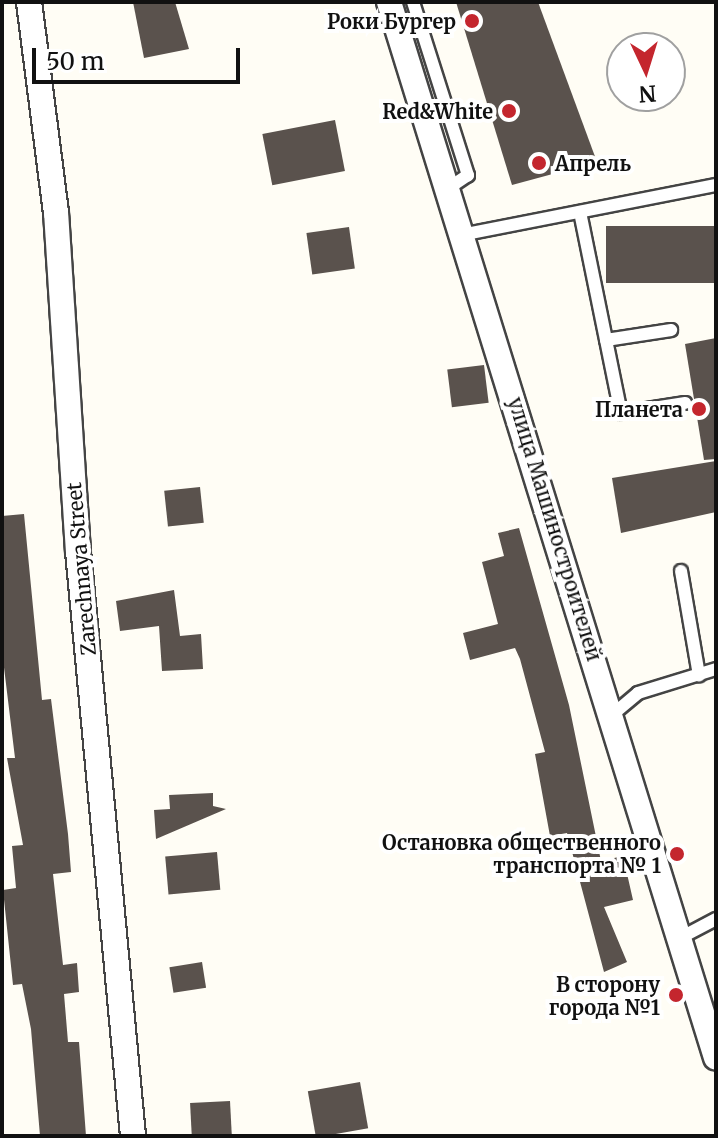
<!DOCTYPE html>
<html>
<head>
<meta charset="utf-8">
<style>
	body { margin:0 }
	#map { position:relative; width:718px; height:1138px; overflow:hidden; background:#fffdf5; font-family:Merriweather,serif }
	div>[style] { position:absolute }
	.building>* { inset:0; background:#5a524d; transform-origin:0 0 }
	.roads { filter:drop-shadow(2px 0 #444) drop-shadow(-2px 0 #444) drop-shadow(0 2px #444) drop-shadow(0 -2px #444) }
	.lane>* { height:12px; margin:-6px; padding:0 6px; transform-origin:6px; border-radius:6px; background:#fff }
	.street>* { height:24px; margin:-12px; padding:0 12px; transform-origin:12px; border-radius:12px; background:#fff }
	.dots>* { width:22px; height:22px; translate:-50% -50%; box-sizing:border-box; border:4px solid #fff; border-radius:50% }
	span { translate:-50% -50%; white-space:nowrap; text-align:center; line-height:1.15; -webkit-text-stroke:8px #fff; paint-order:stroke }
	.poi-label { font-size:20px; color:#111; font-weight:700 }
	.right { translate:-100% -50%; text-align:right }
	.left { translate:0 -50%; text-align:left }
	.street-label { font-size:20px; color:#111 }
	.frame { position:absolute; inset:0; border:4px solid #111; pointer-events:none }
	.north { position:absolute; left:606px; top:32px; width:80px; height:80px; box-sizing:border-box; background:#fff; border:2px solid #a0a0a0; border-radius:50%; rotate:176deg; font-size:22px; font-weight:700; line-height:32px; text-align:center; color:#111 }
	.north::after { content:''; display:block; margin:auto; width:28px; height:36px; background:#c4262e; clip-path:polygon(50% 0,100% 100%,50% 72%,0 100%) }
	.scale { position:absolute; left:32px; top:48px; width:208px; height:36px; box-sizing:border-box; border:4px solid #111; border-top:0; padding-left:10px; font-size:24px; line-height:28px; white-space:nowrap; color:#111; -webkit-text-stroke:6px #fff; paint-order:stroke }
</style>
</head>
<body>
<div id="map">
	<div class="building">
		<div style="clip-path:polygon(133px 2px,175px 2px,189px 49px,144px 58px)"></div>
		<div style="clip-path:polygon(456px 2px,538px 2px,597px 162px,512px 185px)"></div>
		<div style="left:335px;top:120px;width:52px;height:74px;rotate:79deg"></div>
		<div style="left:716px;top:226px;width:57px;height:110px;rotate:90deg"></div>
		<div style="left:349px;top:227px;width:42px;height:43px;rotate:82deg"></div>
		<div style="clip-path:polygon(716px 338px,716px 459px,704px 460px,685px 344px)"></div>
		<div style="left:484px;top:365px;width:38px;height:37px;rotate:83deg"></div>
		<div style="clip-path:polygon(716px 461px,716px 512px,621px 533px,612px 478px)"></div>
		<div style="left:200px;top:487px;width:36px;height:36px;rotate:84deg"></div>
		<div style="clip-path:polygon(24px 514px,42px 700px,51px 699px,68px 834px,71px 872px,53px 874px,63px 965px,77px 963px,79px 992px,64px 994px,68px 1042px,79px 1042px,86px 1136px,40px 1136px,31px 1029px,22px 984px,13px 985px,3px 890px,16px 888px,12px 846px,23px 845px,7px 758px,15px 758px,2px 651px,2px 516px)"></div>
		<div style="clip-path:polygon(519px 528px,569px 705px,601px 861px,623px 856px,633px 900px,604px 907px,627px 962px,604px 972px,567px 833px,550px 836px,535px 754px,545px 752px,520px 659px,515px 648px,470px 660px,463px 633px,498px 624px,482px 562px,504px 556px,498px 533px)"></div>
		<div style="clip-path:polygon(174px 590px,180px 636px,201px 634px,203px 669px,162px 671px,159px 626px,120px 631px,116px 601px)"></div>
		<div style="clip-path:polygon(213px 793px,213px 806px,226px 809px,156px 839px,154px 810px,170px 809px,169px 795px)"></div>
		<div style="left:217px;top:852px;width:38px;height:52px;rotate:85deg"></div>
		<div style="left:202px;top:962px;width:26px;height:33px;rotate:81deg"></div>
		<div style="left:360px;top:1082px;width:47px;height:53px;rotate:80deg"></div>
		<div style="left:230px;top:1101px;width:35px;height:40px;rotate:87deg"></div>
	</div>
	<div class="roads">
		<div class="lane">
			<div style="left:413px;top:2px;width:182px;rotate:72.4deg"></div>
			<div style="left:468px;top:175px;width:25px;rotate:146deg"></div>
			<div style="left:580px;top:212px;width:205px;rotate:78.5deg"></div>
			<div style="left:621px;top:413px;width:65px;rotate:-8.9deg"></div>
			<div style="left:461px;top:235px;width:260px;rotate:-11.1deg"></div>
			<div style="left:606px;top:340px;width:66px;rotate:-8.7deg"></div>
			<div style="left:681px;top:571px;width:106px;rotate:80.2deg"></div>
			<div style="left:612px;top:715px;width:34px;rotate:-40deg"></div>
			<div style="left:638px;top:693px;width:82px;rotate:-17.1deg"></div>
			<div style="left:680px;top:938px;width:41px;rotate:-27.8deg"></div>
		</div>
		<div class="street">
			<div style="left:29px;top:2px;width:212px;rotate:82.7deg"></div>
			<div style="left:56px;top:212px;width:340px;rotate:86.3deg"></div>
			<div style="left:78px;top:551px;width:588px;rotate:84.63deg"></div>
			<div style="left:389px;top:2px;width:1105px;rotate:72.79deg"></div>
		</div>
	</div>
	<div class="dots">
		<div style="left:472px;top:21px;background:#c4262e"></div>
		<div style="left:509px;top:111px;background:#c4262e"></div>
		<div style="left:539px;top:163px;background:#c4262e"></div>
		<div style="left:699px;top:409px;background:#c4262e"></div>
		<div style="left:677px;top:854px;background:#c4262e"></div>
		<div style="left:676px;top:995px;background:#c4262e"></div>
	</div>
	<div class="poi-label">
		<span class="right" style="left:456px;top:21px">Роки Бургер</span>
		<span class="right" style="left:493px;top:111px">Red&amp;White</span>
		<span class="left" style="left:555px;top:163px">Апрель</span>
		<span class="right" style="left:683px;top:409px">Планета</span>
		<span class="right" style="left:661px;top:854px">Остановка общественного<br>транспорта № 1</span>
		<span class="right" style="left:660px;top:996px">В сторону<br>города №1</span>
	</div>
	<div class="street-label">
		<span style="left:555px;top:529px;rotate:73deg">улица Машиностроителей</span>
		<span style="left:81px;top:569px;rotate:-95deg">Zarechnaya Street</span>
	</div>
	<div class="frame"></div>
	<div class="north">N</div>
	<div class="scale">50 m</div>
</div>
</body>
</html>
